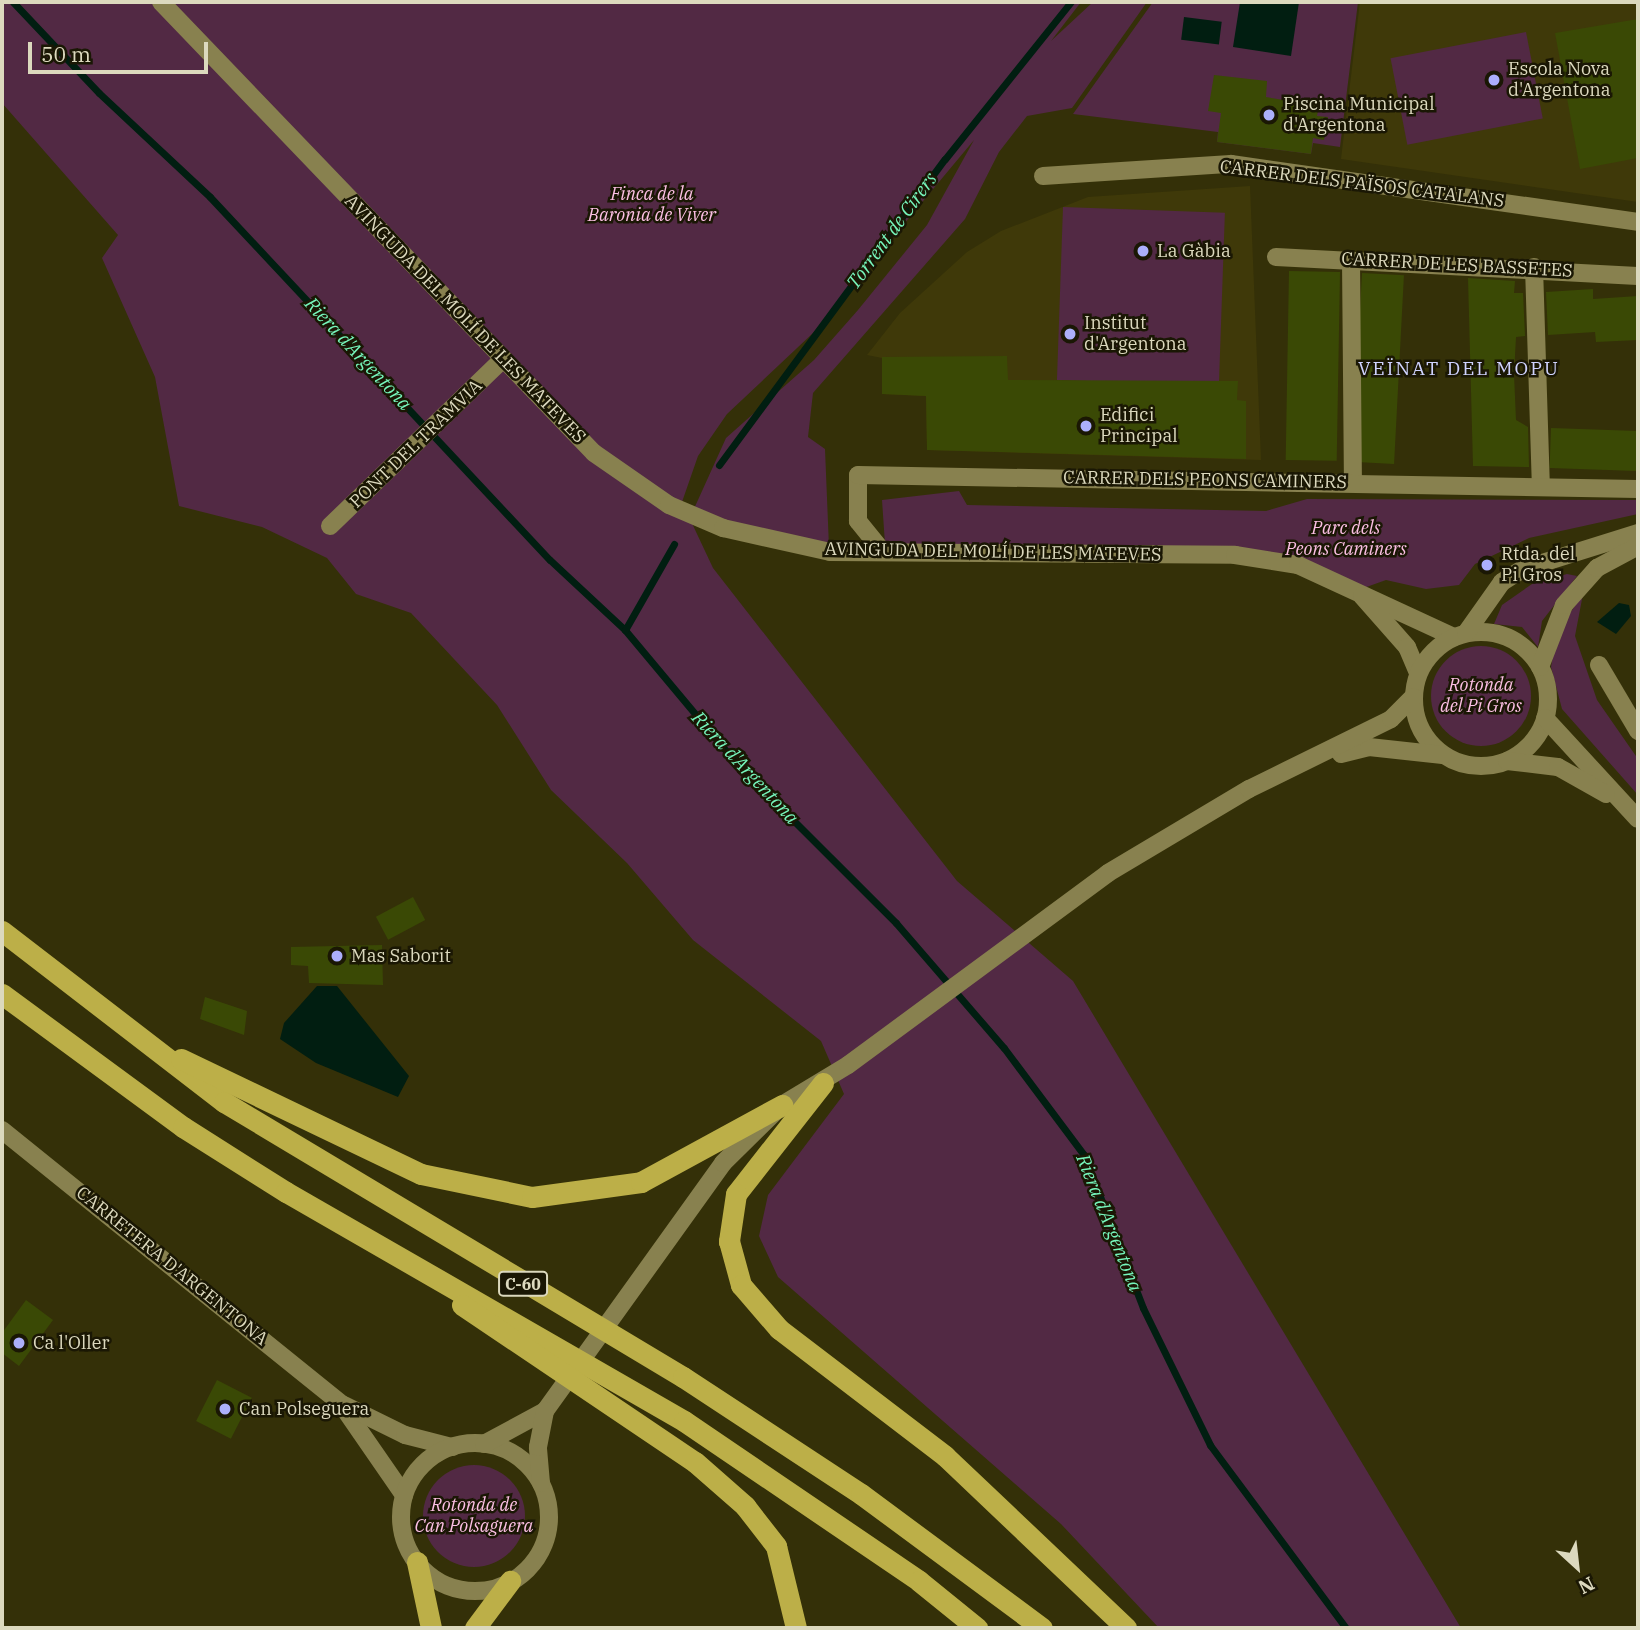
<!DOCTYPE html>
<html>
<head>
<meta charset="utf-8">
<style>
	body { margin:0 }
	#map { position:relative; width:1640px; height:1630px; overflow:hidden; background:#343008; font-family:"IBM Plex Serif",serif }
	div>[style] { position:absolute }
	.built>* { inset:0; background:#3f3909 }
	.green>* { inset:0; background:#522944; transform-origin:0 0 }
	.round { border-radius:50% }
	.water>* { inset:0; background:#011e11; transform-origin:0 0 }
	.stream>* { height:7px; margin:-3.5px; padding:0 3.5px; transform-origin:3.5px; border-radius:3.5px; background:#011e11 }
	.building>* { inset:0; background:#3a4905; transform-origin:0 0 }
	.minor>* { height:18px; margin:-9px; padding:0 9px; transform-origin:9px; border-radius:9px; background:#88814f }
	.minor>.ring { margin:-9px; padding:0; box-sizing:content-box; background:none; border:18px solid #88814f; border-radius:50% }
	.highway>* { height:21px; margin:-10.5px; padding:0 10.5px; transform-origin:10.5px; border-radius:10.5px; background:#bcaf48 }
	.dots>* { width:19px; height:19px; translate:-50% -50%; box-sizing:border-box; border:4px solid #1a1704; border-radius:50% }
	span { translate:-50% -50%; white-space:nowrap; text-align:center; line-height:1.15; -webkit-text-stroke:5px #1a1704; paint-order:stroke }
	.shield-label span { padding:2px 5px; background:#1a1704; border:2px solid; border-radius:5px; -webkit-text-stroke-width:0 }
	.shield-label { font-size:16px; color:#dcd9be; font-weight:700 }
	.poi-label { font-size:18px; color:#dcd9be }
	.left { translate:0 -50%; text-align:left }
	.street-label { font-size:18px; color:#dcd9be }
	.park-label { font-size:18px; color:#fcbfe4; font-style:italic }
	.water-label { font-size:19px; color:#76f5bb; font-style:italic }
	.neighbourhood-label { font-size:19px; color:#d0d3ff; letter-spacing:2px }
	.frame { position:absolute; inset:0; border:4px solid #dcd9be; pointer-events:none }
	.north { position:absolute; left:1542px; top:1532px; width:70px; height:70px; -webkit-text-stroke:5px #1a1704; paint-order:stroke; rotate:153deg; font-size:19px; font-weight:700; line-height:28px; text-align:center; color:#dcd9be }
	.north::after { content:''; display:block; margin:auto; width:24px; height:32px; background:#dcd9be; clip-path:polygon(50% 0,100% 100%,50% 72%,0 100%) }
	.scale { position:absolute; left:28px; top:42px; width:180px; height:32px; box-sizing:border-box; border:4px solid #dcd9be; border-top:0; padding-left:9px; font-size:21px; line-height:24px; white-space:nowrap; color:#dcd9be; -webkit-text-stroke:5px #1a1704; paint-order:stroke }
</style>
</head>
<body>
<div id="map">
	<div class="built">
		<div style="clip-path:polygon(1360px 2px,1638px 2px,1638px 202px,1341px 159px)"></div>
		<div style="clip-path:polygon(1250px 186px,1261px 460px,927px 450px,926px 396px,882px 394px,882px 358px,867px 355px,900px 313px,967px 252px,1001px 231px,1088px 197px)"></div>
	</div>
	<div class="green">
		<div style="clip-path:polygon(2px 2px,1081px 2px,1051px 41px,1093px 2px,1147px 2px,1072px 108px,1027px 116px,999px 152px,965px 219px,813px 393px,808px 437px,825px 449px,829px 547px,727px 525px,693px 511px,726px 438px,814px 360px,858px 310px,927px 225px,974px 140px,813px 333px,727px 414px,698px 456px,682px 502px,713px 568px,957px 881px,1073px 981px,1461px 1628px,1159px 1628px,1061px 1524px,778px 1277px,759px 1236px,768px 1195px,844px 1094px,821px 1041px,693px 940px,627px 863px,551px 790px,497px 705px,411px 613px,356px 594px,327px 558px,262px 527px,179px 506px,155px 377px,102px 258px,118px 235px,2px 103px)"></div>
		<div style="clip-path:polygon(1153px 2px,1358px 2px,1340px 147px,1313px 143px,1311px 154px,1217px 142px,1218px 132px,1073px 114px)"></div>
		<div style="left:1526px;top:32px;width:88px;height:138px;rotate:79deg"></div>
		<div style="left:1063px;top:207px;width:162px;height:173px;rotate:2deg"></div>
		<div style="clip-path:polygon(959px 491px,967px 505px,1266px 511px,1307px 499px,1638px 500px,1638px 514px,1529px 538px,1475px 564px,1459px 585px,1426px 589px,1386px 580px,1358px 590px,1237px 548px,885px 544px,882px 500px)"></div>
		<div style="clip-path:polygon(1567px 574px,1577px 576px,1542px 621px,1538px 647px,1522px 627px,1494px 624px,1502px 605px,1532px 584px)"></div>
		<div style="clip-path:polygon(1583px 594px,1575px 636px,1597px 700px,1638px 759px,1638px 795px,1562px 709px,1551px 667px,1557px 632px)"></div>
		<div class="round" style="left:1431px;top:646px;width:100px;height:100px"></div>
		<div class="round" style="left:423px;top:1465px;width:102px;height:102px"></div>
	</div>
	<div class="water">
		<div style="clip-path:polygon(1240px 2px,1299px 2px,1291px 56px,1233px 47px)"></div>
		<div style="left:1184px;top:17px;width:38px;height:23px;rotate:7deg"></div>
		<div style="clip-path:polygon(1619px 603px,1629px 605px,1631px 616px,1616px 634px,1597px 622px)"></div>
		<div style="clip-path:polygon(317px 986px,337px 986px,409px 1076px,398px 1097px,316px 1063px,280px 1039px,284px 1023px)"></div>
	</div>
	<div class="stream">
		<div style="left:13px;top:2px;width:125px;rotate:46.6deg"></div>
		<div style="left:99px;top:93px;width:152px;rotate:43.1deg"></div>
		<div style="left:210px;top:197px;width:497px;rotate:46.9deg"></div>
		<div style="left:550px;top:560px;width:103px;rotate:43deg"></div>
		<div style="left:625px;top:630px;width:175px;rotate:50.1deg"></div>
		<div style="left:737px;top:764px;width:225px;rotate:45deg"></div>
		<div style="left:896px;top:923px;width:165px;rotate:49.2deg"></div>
		<div style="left:1004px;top:1048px;width:134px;rotate:53.2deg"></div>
		<div style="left:1084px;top:1155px;width:164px;rotate:68.9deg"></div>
		<div style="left:1143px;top:1308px;width:153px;rotate:63.9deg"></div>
		<div style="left:1210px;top:1445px;width:228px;rotate:53.4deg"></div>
		<div style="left:719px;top:465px;width:380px;rotate:-53.6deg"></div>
		<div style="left:945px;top:159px;width:201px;rotate:-51.3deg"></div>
		<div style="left:625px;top:630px;width:99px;rotate:-60.3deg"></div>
	</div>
	<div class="building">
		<div style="clip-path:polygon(1638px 19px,1638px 158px,1580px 169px,1555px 33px)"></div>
		<div style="clip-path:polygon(1214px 75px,1267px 81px,1266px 97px,1319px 106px,1317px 116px,1328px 117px,1324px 140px,1313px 138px,1311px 154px,1217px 142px,1221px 113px,1208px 111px)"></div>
		<div style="left:1289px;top:271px;width:51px;height:189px;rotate:1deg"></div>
		<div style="left:1362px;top:273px;width:42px;height:189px;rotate:3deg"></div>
		<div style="clip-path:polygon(1468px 278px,1515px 281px,1514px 293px,1523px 293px,1525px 336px,1516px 337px,1514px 374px,1516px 420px,1528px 427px,1529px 467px,1473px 466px)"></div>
		<div style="clip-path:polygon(1593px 289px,1593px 299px,1638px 296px,1638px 340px,1596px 342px,1595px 332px,1548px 335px,1546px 292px)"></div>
		<div style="clip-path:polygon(1007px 356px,1008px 380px,1238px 381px,1237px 400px,1246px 401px,1246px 459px,927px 450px,926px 396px,882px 394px,882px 357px)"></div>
		<div style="left:1551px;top:428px;width:87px;height:40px;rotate:2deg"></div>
		<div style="left:413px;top:897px;width:26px;height:42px;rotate:62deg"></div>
		<div style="clip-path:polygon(382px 945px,383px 985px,309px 983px,308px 966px,291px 965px,291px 947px)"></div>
		<div style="clip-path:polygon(205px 997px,247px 1011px,244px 1035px,200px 1019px)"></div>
		<div style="clip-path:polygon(26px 1300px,53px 1320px,19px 1366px,2px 1353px,2px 1333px)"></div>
		<div style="left:217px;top:1380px;width:39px;height:46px;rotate:27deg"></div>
	</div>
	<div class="minor">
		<div style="left:161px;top:2px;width:625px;rotate:46.17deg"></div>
		<div style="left:594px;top:453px;width:91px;rotate:34.7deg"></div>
		<div style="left:669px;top:505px;width:59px;rotate:23.1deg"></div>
		<div style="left:723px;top:528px;width:110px;rotate:12.6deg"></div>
		<div style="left:830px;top:552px;width:405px;rotate:0.4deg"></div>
		<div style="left:1235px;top:555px;width:64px;rotate:9deg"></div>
		<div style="left:1298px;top:565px;width:172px;rotate:24.8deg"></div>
		<div style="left:1043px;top:176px;width:188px;rotate:-3.7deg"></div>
		<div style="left:1231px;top:164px;width:411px;rotate:8.1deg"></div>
		<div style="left:1276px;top:257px;width:362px;rotate:3deg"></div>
		<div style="left:1351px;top:260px;width:222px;rotate:89.5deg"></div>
		<div style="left:1534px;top:267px;width:218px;rotate:88.2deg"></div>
		<div style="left:330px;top:526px;width:238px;rotate:-44deg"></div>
		<div style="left:883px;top:552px;width:40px;rotate:-129deg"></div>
		<div style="left:858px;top:521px;width:46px;rotate:-90deg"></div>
		<div style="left:858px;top:475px;width:780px;rotate:1.03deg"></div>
		<div style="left:1362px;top:596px;width:68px;rotate:48.6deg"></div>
		<div style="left:1407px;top:647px;width:28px;rotate:67deg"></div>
		<div class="ring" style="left:1414px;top:632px;width:116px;height:116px"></div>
		<div style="left:1466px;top:633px;width:62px;rotate:-54.8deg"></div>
		<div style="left:1502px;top:582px;width:25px;rotate:-32deg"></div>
		<div style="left:1523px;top:569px;width:121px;rotate:-17.4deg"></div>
		<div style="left:1599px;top:665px;width:77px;rotate:59.4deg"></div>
		<div style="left:1540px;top:667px;width:66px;rotate:-68.8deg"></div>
		<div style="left:1564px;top:605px;width:50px;rotate:-48.3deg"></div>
		<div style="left:1597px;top:568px;width:47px;rotate:-28.2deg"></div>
		<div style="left:1545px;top:718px;width:137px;rotate:47.4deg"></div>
		<div style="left:1341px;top:754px;width:29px;rotate:-14deg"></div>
		<div style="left:1369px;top:747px;width:74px;rotate:6.2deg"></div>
		<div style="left:1507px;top:761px;width:51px;rotate:6.7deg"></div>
		<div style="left:1558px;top:767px;width:55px;rotate:29.4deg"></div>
		<div style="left:2px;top:1130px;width:436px;rotate:38.9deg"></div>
		<div style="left:341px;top:1404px;width:111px;rotate:55.3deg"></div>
		<div style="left:344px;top:1405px;width:68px;rotate:26.2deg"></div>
		<div style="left:405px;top:1435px;width:49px;rotate:14.3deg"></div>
		<div class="ring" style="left:401px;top:1443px;width:130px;height:130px"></div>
		<div style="left:484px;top:1444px;width:69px;rotate:-28.4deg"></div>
		<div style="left:545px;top:1411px;width:305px;rotate:-54.3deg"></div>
		<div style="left:723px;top:1163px;width:83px;rotate:-44.5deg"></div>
		<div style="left:782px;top:1105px;width:77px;rotate:-31.2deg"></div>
		<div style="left:848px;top:1065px;width:323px;rotate:-36.4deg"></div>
		<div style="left:1108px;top:873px;width:164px;rotate:-30.8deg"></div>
		<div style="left:1249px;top:789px;width:158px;rotate:-26.2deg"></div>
		<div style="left:1391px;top:719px;width:31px;rotate:-45deg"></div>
		<div style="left:541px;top:1483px;width:36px;rotate:-95deg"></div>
		<div style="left:538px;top:1447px;width:37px;rotate:-79deg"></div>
	</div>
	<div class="highway">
		<div style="left:2px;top:931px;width:280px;rotate:37.6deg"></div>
		<div style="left:224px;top:1102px;width:535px;rotate:30.93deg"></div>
		<div style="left:683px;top:1377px;width:213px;rotate:33.3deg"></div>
		<div style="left:861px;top:1494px;width:225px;rotate:36.5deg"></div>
		<div style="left:2px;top:994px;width:225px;rotate:36.3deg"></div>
		<div style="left:183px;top:1127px;width:122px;rotate:32.3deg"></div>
		<div style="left:286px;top:1192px;width:459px;rotate:29.9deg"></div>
		<div style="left:684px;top:1421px;width:284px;rotate:34.2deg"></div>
		<div style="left:919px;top:1581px;width:75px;rotate:39deg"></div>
		<div style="left:181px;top:1059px;width:266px;rotate:25.6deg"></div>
		<div style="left:421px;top:1174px;width:113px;rotate:11.7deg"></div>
		<div style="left:532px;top:1197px;width:110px;rotate:-7.8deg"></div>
		<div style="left:641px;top:1182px;width:161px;rotate:-28.6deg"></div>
		<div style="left:823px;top:1083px;width:141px;rotate:128.1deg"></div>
		<div style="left:736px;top:1194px;width:48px;rotate:98.5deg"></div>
		<div style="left:729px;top:1241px;width:46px;rotate:74.7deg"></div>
		<div style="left:741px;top:1285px;width:58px;rotate:49.2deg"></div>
		<div style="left:779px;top:1329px;width:209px;rotate:37.4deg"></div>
		<div style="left:945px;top:1456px;width:250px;rotate:43.5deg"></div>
		<div style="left:462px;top:1305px;width:281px;rotate:34deg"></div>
		<div style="left:695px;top:1462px;width:67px;rotate:41.3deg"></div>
		<div style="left:745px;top:1506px;width:51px;rotate:52.2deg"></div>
		<div style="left:776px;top:1546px;width:84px;rotate:76.3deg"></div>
		<div style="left:417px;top:1562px;width:67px;rotate:78deg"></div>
		<div style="left:475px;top:1628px;width:59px;rotate:-53.3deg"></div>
	</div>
	<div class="dots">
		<div style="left:1494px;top:80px;background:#acaffb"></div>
		<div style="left:1269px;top:115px;background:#acaffb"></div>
		<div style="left:1143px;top:251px;background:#acaffb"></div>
		<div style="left:1070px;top:334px;background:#acaffb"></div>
		<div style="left:1086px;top:426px;background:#acaffb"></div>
		<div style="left:1487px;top:565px;background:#acaffb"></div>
		<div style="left:337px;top:956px;background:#acaffb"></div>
		<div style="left:19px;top:1343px;background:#acaffb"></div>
		<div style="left:225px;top:1409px;background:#acaffb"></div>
	</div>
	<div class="shield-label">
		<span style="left:523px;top:1284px">C-60</span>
	</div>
	<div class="poi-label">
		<span class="left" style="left:1508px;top:80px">Escola Nova<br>d'Argentona</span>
		<span class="left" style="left:1283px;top:115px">Piscina Municipal<br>d'Argentona</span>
		<span class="left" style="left:1157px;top:251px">La Gàbia</span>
		<span class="left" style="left:1084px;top:334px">Institut<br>d'Argentona</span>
		<span class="left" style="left:1100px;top:426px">Edifici<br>Principal</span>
		<span class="left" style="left:1501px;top:565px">Rtda. del<br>Pi Gros</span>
		<span class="left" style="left:351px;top:956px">Mas Saborit</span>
		<span class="left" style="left:33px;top:1343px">Ca l'Oller</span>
		<span class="left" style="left:239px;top:1409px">Can Polseguera</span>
	</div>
	<div class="street-label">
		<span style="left:1362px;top:184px;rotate:7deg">CARRER DELS PAÏSOS CATALANS</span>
		<span style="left:1457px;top:265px;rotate:3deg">CARRER DE LES BASSETES</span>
		<span style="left:465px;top:319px;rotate:46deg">AVINGUDA DEL MOLÍ DE LES MATEVES</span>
		<span style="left:416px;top:444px;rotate:-44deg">PONT DEL TRAMVIA</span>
		<span style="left:1205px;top:480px;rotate:1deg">CARRER DELS PEONS CAMINERS</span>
		<span style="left:993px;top:552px;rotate:1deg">AVINGUDA DEL MOLÍ DE LES MATEVES</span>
		<span style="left:172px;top:1266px;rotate:39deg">CARRETERA D'ARGENTONA</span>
	</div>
	<div class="park-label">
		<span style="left:652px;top:205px">Finca de la<br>Baronia de Viver</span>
		<span style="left:1346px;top:539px">Parc dels<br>Peons Caminers</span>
		<span style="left:1481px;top:696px">Rotonda<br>del Pi Gros</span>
		<span style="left:474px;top:1516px">Rotonda de<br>Can Polsaguera</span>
	</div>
	<div class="water-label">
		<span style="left:892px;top:231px;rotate:-54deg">Torrent de Cirers</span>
		<span style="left:358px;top:354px;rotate:47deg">Riera d'Argentona</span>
		<span style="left:745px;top:768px;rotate:47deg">Riera d'Argentona</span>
		<span style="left:1109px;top:1223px;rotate:68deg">Riera d'Argentona</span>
	</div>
	<div class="neighbourhood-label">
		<span style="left:1459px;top:369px">VEÏNAT DEL MOPU</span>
	</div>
	<div class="frame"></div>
	<div class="north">N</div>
	<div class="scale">50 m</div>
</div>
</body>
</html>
